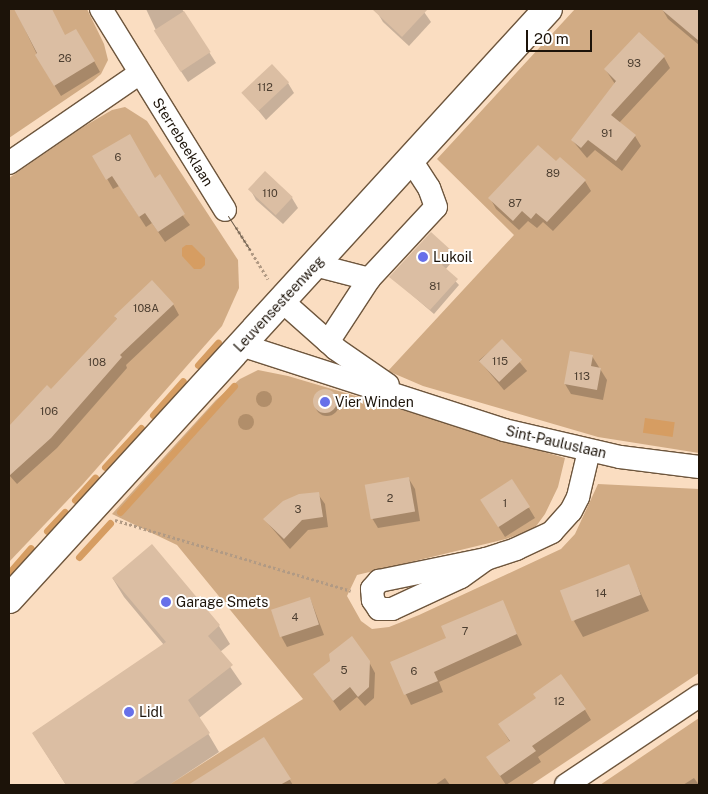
<!DOCTYPE html>
<html>
<head>
<meta charset="utf-8">
<style>
	body { margin:0 }
	#map { position:relative; width:708px; height:794px; overflow:hidden; background:#faddc1; font-family:"Public Sans",sans-serif }
	div>[style] { position:absolute }
	.green>* { inset:0; background:#d1ab84 }
	.water>* { inset:0; background:#d69d62; transform-origin:0 0 }
	.shadow>* { inset:0; background:#0003; transform-origin:0 0 }
	.round { border-radius:50% }
	.stream>* { height:7px; margin:-3.5px; padding:0 3.5px; transform-origin:3.5px; border-radius:3.5px; background:#d69d62 }
	.building>* { inset:0; background:#dbbea3; transform-origin:0 0 }
	.path>* { height:3px; margin-top:-1.5px; transform-origin:0; background:repeating-linear-gradient(90deg,#b19a84 0 2.5px,transparent 0 5px) }
	.roads { filter:drop-shadow(1px 0 #6e563d) drop-shadow(-1px 0 #6e563d) drop-shadow(0 1px #6e563d) drop-shadow(0 -1px #6e563d) }
	.minor>* { height:22px; margin:-11px; padding:0 11px; transform-origin:11px; border-radius:11px; background:#fff }
	.major>* { height:28px; margin:-14px; padding:0 14px; transform-origin:14px; border-radius:14px; background:#fff }
	.tram>* { height:1px; margin:-0.5px; padding:0 0.5px; transform-origin:0.5px; border-radius:0.5px; background:#685948 }
	.trees>* { width:16px; height:16px; margin:-8px; border-radius:50%; background:#b18e6a }
	.dots>* { width:14px; height:14px; translate:-50% -50%; box-sizing:border-box; border:2px solid #fff; border-radius:50% }
	span { translate:-50% -50%; white-space:nowrap; text-align:center; line-height:1.15; -webkit-text-stroke:4px #fff; paint-order:stroke }
	.number-label { font-size:11px; color:#4c3e30 }
	.number-label span { -webkit-text-stroke-width:0 }
	.street-label { font-size:14px; color:#1c1309 }
	.poi-label { font-size:14px; color:#1c1309 }
	.left { translate:0 -50%; text-align:left }
	.frame { position:absolute; inset:0; border:10px solid #1c1309; pointer-events:none }
	.scale { position:absolute; left:526px; top:30px; width:66px; height:22px; box-sizing:border-box; border:2px solid #1c1309; border-top:0; padding-left:6px; font-size:15px; line-height:18px; white-space:nowrap; color:#1c1309; -webkit-text-stroke:4px #fff; paint-order:stroke }
</style>
</head>
<body>
<div id="map">
	<div class="green">
		<div style="clip-path:polygon(9px 9px,87px 9px,104px 44px,108px 60px,101px 74px,93px 81px,9px 138px)"></div>
		<div style="clip-path:polygon(575px 9px,699px 9px,699px 453px,598px 437px,423px 386px,388px 371px,514px 235px,437px 159px)"></div>
		<div style="clip-path:polygon(125px 107px,147px 121px,238px 260px,239px 288px,222px 326px,83px 484px,9px 562px,9px 178px,83px 127px,112px 110px)"></div>
		<div style="clip-path:polygon(258px 370px,288px 376px,565px 458px,558px 487px,545px 514px,534px 529px,506px 539px,357px 575px,347px 596px,361px 621px,372px 629px,389px 627px,419px 615px,561px 549px,575px 534px,598px 484px,699px 489px,699px 673px,531px 785px,169px 785px,303px 699px,177px 545px,112px 514px,216px 400px,240px 379px)"></div>
		<div style="clip-path:polygon(699px 718px,699px 785px,600px 785px)"></div>
	</div>
	<div class="water">
		<div style="clip-path:polygon(186px 245px,192px 245px,205px 258px,205px 265px,201px 269px,194px 269px,182px 256px,182px 248px)"></div>
		<div style="left:645px;top:418px;width:30px;height:15px;rotate:8deg"></div>
	</div>
	<div class="shadow">
		<div style="clip-path:polygon(15px 9px,51px 9px,65px 37px,94px 61px,100px 72px,61px 96px,42px 65px)"></div>
		<div style="clip-path:polygon(146px 9px,182px 9px,216px 63px,188px 82px,161px 41px)"></div>
		<div style="clip-path:polygon(379px 9px,422px 9px,431px 22px,409px 46px,383px 22px,377px 12px)"></div>
		<div style="clip-path:polygon(662px 9px,699px 9px,699px 45px,668px 19px)"></div>
		<div style="clip-path:polygon(664px 57px,670px 68px,619px 123px,635px 136px,641px 146px,622px 171px,595px 150px,587px 158px,572px 140px,615px 84px,605px 69px)"></div>
		<div style="clip-path:polygon(288px 83px,294px 93px,266px 120px,244px 93px)"></div>
		<div style="clip-path:polygon(94px 156px,155px 179px,190px 225px,165px 242px,152px 223px,146px 227px,119px 186px,113px 189px)"></div>
		<div style="clip-path:polygon(556px 163px,585px 181px,591px 191px,553px 231px,543px 222px,537px 228px,528px 221px,519px 230px,496px 209px,490px 198px)"></div>
		<div style="clip-path:polygon(250px 189px,292px 198px,298px 208px,283px 224px,256px 200px)"></div>
		<div style="clip-path:polygon(452px 253px,455px 258px,445px 270px,459px 285px,434px 314px,391px 277px)"></div>
		<div style="clip-path:polygon(173px 304px,179px 315px,126px 365px,127px 368px,57px 448px,17px 484px,9px 475px,9px 428px,47px 386px,52px 391px,118px 320px,115px 317px)"></div>
		<div style="left:502px;top:341px;width:39px;height:30px;rotate:50deg"></div>
		<div style="clip-path:polygon(592px 356px,607px 380px,603px 400px,571px 394px,565px 384px)"></div>
		<div class="round" style="left:315px;top:392px;width:24px;height:24px"></div>
		<div style="clip-path:polygon(409px 479px,415px 489px,420px 521px,378px 528px,372px 518px,367px 486px)"></div>
		<div style="clip-path:polygon(318px 494px,325px 504px,328px 527px,308px 530px,290px 549px,264px 519px)"></div>
		<div style="clip-path:polygon(529px 508px,535px 518px,505px 537px,488px 510px)"></div>
		<div style="clip-path:polygon(152px 546px,219px 626px,230px 644px,220px 652px,242px 684px,199px 718px,219px 752px,169px 785px,66px 785px,33px 733px,164px 645px,124px 597px,113px 579px)"></div>
		<div style="clip-path:polygon(628px 566px,649px 611px,583px 637px,574px 621px)"></div>
		<div style="clip-path:polygon(310px 598px,324px 635px,287px 647px,281px 636px)"></div>
		<div style="clip-path:polygon(502px 602px,522px 645px,439px 682px,443px 692px,411px 705px,391px 663px,448px 638px)"></div>
		<div style="clip-path:polygon(369px 662px,375px 673px,374px 698px,365px 706px,357px 697px,340px 711px,315px 675px)"></div>
		<div style="clip-path:polygon(585px 710px,591px 720px,538px 757px,541px 762px,506px 785px,488px 758px,510px 742px,499px 724px)"></div>
		<div style="clip-path:polygon(264px 739px,293px 785px,190px 785px)"></div>
		<div style="clip-path:polygon(445px 778px,450px 785px,435px 785px)"></div>
		<div style="clip-path:polygon(694px 778px,699px 785px,683px 785px)"></div>
	</div>
	<div class="stream">
		<div style="left:198px;top:365px;width:30px;rotate:-48deg"></div>
		<div style="left:153px;top:415px;width:45px;rotate:-48.6deg"></div>
		<div style="left:105px;top:467px;width:53px;rotate:-47.3deg"></div>
		<div style="left:75px;top:500px;width:30px;rotate:-48deg"></div>
		<div style="left:120px;top:512px;width:170px;rotate:-47.9deg"></div>
		<div style="left:47px;top:531px;width:26px;rotate:-47deg"></div>
		<div style="left:79px;top:557px;width:46px;rotate:-47.6deg"></div>
		<div style="left:9px;top:573px;width:33px;rotate:-49deg"></div>
	</div>
	<div class="building">
		<div style="clip-path:polygon(14px 9px,52px 9px,65px 35px,76px 29px,95px 61px,54px 86px,35px 55px,37px 53px)"></div>
		<div style="clip-path:polygon(372px 9px,428px 9px,402px 37px)"></div>
		<div style="clip-path:polygon(661px 9px,699px 9px,699px 41px)"></div>
		<div style="left:184px;top:11px;width:49px;height:36px;rotate:57deg"></div>
		<div style="clip-path:polygon(639px 32px,665px 56px,611px 115px,636px 135px,616px 161px,588px 140px,581px 148px,571px 140px,616px 81px,604px 69px)"></div>
		<div style="left:272px;top:64px;width:25px;height:42px;rotate:47deg"></div>
		<div style="clip-path:polygon(130px 134px,155px 178px,160px 174px,185px 214px,158px 232px,145px 213px,139px 217px,112px 176px,106px 180px,92px 156px)"></div>
		<div style="clip-path:polygon(538px 145px,556px 161px,560px 157px,586px 180px,547px 222px,536px 213px,531px 219px,522px 211px,513px 221px,488px 198px)"></div>
		<div style="left:265px;top:171px;width:38px;height:25px;rotate:43deg"></div>
		<div style="clip-path:polygon(431px 232px,453px 252px,442px 265px,458px 279px,430px 310px,389px 277px)"></div>
		<div style="clip-path:polygon(152px 280px,174px 304px,120px 355px,122px 357px,51px 438px,9px 476px,9px 426px,47px 385px,51px 389px,117px 319px,114px 316px)"></div>
		<div style="left:502px;top:339px;width:29px;height:32px;rotate:46deg"></div>
		<div style="clip-path:polygon(570px 351px,593px 355px,591px 366px,601px 368px,597px 390px,564px 384px)"></div>
		<div class="round" style="left:313px;top:389px;width:24px;height:24px"></div>
		<div style="left:409px;top:477px;width:35px;height:45px;rotate:80deg"></div>
		<div style="left:512px;top:479px;width:33px;height:38px;rotate:57deg"></div>
		<div style="clip-path:polygon(319px 492px,323px 517px,302px 520px,284px 539px,263px 519px,283px 501px,299px 494px)"></div>
		<div style="clip-path:polygon(152px 544px,220px 625px,208px 636px,233px 665px,188px 700px,210px 733px,131px 785px,66px 785px,32px 733px,166px 642px,112px 578px)"></div>
		<div style="left:629px;top:564px;width:33px;height:74px;rotate:69deg"></div>
		<div style="left:310px;top:597px;width:29px;height:41px;rotate:72deg"></div>
		<div style="clip-path:polygon(503px 600px,517px 634px,434px 672px,438px 681px,404px 695px,390px 662px,446px 638px,441px 626px)"></div>
		<div style="clip-path:polygon(352px 636px,370px 661px,369px 687px,358px 697px,350px 687px,333px 701px,313px 674px,330px 661px,329px 654px)"></div>
		<div style="clip-path:polygon(561px 674px,586px 709px,532px 746px,536px 751px,500px 776px,486px 757px,510px 741px,498px 724px,536px 698px,533px 694px)"></div>
		<div style="clip-path:polygon(264px 737px,291px 779px,280px 785px,188px 785px)"></div>
	</div>
	<div class="path">
		<div style="left:236px;top:227px;width:61px;rotate:58.4deg"></div>
		<div style="left:115px;top:520px;width:246px;rotate:16.7deg"></div>
	</div>
	<div class="roads">
		<div class="minor">
			<div style="left:101px;top:9px;width:236px;rotate:58.3deg"></div>
			<div style="left:9px;top:163px;width:159px;rotate:-34.5deg"></div>
			<div style="left:315px;top:265px;width:56px;rotate:14.5deg"></div>
			<div style="left:369px;top:279px;width:98px;rotate:-47.1deg"></div>
			<div style="left:436px;top:207px;width:20px;rotate:-110deg"></div>
			<div style="left:429px;top:188px;width:33px;rotate:-123deg"></div>
			<div style="left:282px;top:301px;width:72px;rotate:41.6deg"></div>
			<div style="left:336px;top:349px;width:63px;rotate:34.7deg"></div>
			<div style="left:328px;top:342px;width:75px;rotate:-56.9deg"></div>
			<div style="left:241px;top:345px;width:276px;rotate:17.9deg"></div>
			<div style="left:504px;top:430px;width:119px;rotate:13.1deg"></div>
			<div style="left:620px;top:457px;width:80px;rotate:7.2deg"></div>
			<div style="left:486px;top:559px;width:31px;rotate:144deg"></div>
			<div style="left:461px;top:577px;width:76px;rotate:155.1deg"></div>
			<div style="left:392px;top:609px;width:13px;rotate:180deg"></div>
			<div style="left:379px;top:609px;width:11px;rotate:-124deg"></div>
			<div style="left:373px;top:600px;width:11px;rotate:-95deg"></div>
			<div style="left:372px;top:589px;width:11px;rotate:-49deg"></div>
			<div style="left:379px;top:581px;width:109px;rotate:-11.6deg"></div>
			<div style="left:486px;top:559px;width:32px;rotate:-18deg"></div>
			<div style="left:516px;top:549px;width:40px;rotate:-25deg"></div>
			<div style="left:552px;top:532px;width:28px;rotate:-48deg"></div>
			<div style="left:571px;top:511px;width:16px;rotate:-63deg"></div>
			<div style="left:578px;top:497px;width:47px;rotate:-76.6deg"></div>
			<div style="left:566px;top:785px;width:160px;rotate:-33.8deg"></div>
		</div>
		<div class="major">
			<div style="left:9px;top:599px;width:799px;rotate:-47.59deg"></div>
		</div>
	</div>
	<div class="tram">
		<div style="left:228px;top:216px;width:40px;rotate:57.1deg"></div>
	</div>
	<div class="trees">
		<div style="left:264px;top:399px"></div>
		<div style="left:246px;top:422px"></div>
	</div>
	<div class="dots">
		<div style="left:423px;top:257px;background:#6770e9"></div>
		<div style="left:325px;top:402px;background:#6770e9"></div>
		<div style="left:166px;top:602px;background:#6770e9"></div>
		<div style="left:129px;top:712px;background:#6770e9"></div>
	</div>
	<div class="number-label">
		<span style="left:65px;top:58px">26</span>
		<span style="left:634px;top:63px">93</span>
		<span style="left:265px;top:87px">112</span>
		<span style="left:607px;top:133px">91</span>
		<span style="left:118px;top:157px">6</span>
		<span style="left:553px;top:173px">89</span>
		<span style="left:270px;top:193px">110</span>
		<span style="left:515px;top:203px">87</span>
		<span style="left:435px;top:286px">81</span>
		<span style="left:146px;top:308px">108A</span>
		<span style="left:500px;top:361px">115</span>
		<span style="left:97px;top:362px">108</span>
		<span style="left:582px;top:376px">113</span>
		<span style="left:49px;top:411px">106</span>
		<span style="left:390px;top:498px">2</span>
		<span style="left:505px;top:503px">1</span>
		<span style="left:298px;top:509px">3</span>
		<span style="left:601px;top:593px">14</span>
		<span style="left:295px;top:617px">4</span>
		<span style="left:465px;top:631px">7</span>
		<span style="left:344px;top:670px">5</span>
		<span style="left:414px;top:671px">6</span>
		<span style="left:559px;top:701px">12</span>
	</div>
	<div class="street-label">
		<span style="left:183px;top:142px;rotate:58deg">Sterrebeeklaan</span>
		<span style="left:279px;top:304px;rotate:-47deg">Leuvensesteenweg</span>
		<span style="left:556px;top:442px;rotate:13deg">Sint-Pauluslaan</span>
	</div>
	<div class="poi-label">
		<span class="left" style="left:433px;top:257px">Lukoil</span>
		<span class="left" style="left:335px;top:402px">Vier Winden</span>
		<span class="left" style="left:176px;top:602px">Garage Smets</span>
		<span class="left" style="left:139px;top:712px">Lidl</span>
	</div>
	<div class="frame"></div>
	<div class="scale">20 m</div>
</div>
</body>
</html>
